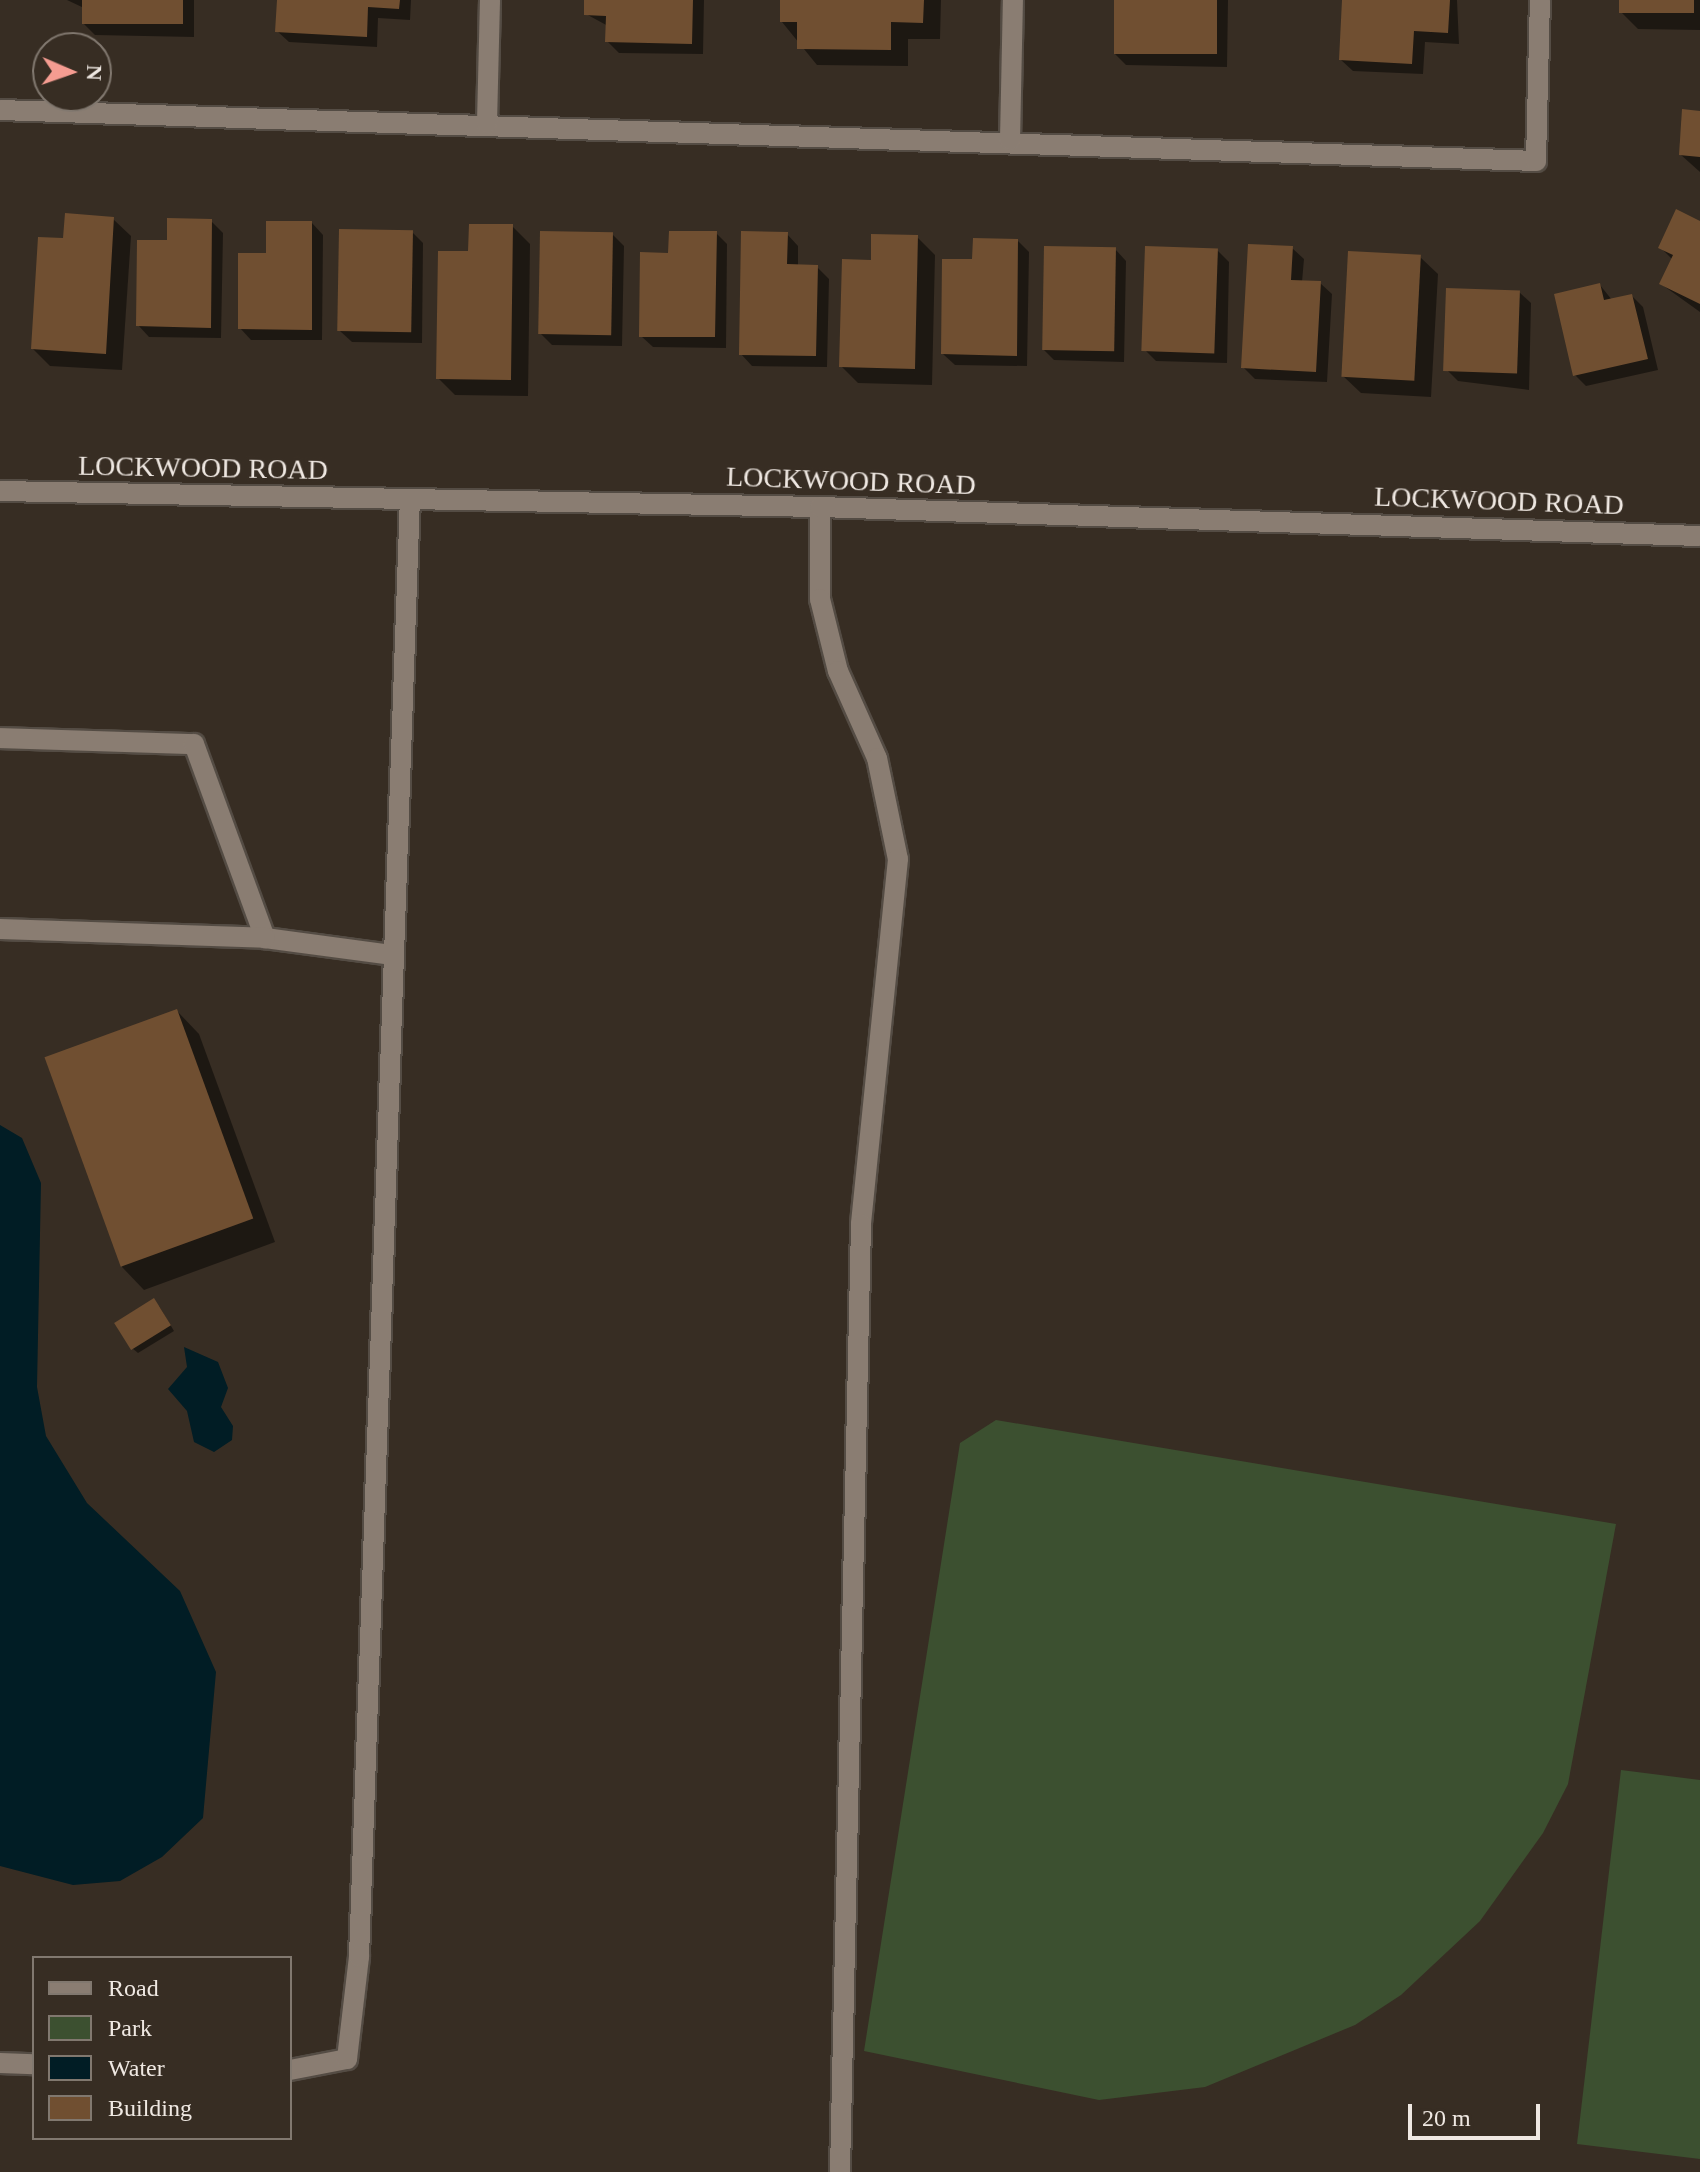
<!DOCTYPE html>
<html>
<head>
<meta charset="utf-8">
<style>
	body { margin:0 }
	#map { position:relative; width:1700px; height:2172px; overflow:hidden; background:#372d23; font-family:"Times New Roman",serif }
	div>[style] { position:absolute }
	.green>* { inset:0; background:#3c5030 }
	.water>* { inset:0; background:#011d25 }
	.shadow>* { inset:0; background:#0007 }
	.building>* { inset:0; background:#704f31; transform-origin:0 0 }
	.roads { filter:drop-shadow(2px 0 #544c44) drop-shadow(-2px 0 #544c44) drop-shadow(0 2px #544c44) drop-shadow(0 -2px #544c44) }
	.lane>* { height:20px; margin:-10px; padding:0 10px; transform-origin:10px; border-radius:10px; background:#8a7d72 }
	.street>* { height:20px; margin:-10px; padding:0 10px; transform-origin:10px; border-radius:10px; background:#8a7d72 }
	.secondary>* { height:20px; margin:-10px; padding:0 10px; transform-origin:10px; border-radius:10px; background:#8a7d72 }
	span { translate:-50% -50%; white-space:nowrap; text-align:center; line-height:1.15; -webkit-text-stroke:6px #372d23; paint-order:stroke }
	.street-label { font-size:28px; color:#efe8e2 }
	.legend { position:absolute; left:32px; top:1956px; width:260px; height:184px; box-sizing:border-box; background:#372d23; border:2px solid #81786f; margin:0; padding:10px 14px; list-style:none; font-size:24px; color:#efe8e2 }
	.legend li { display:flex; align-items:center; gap:16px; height:40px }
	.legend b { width:40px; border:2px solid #81786f }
	.north { position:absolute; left:32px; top:32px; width:80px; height:80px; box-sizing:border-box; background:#372d23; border:2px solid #81786f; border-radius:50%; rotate:92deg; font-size:22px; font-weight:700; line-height:32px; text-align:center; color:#efe8e2 }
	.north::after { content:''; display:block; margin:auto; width:28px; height:36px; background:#f59c91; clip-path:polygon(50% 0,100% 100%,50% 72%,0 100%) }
	.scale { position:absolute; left:1408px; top:2104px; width:132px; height:36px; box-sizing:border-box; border:4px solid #efe8e2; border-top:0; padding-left:10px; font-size:24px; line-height:28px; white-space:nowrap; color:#efe8e2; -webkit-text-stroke:6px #372d23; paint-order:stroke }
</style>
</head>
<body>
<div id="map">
	<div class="green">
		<div style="clip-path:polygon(996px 1420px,1616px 1524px,1568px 1784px,1543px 1833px,1480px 1921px,1401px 1995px,1355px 2025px,1205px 2087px,1099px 2100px,864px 2051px,960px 1443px)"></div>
		<div style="clip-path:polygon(1621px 1770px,1700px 1780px,1700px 2159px,1577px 2144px)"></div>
	</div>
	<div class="water">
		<div style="clip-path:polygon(0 1125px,22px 1138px,41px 1183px,37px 1387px,46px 1436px,87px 1503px,180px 1591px,216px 1672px,203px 1818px,162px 1857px,120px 1881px,73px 1885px,0 1866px)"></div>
		<div style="clip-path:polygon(184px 1347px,218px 1362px,228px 1388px,221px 1407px,233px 1426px,232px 1440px,214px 1452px,194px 1442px,187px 1411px,168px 1389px,187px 1367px)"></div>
	</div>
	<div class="shadow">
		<div style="clip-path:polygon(67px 0,194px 0,194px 37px,95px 35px,83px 23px,84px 8px)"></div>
		<div style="clip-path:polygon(279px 0,411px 0,410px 20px,378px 18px,377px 47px,289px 42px,277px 31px)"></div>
		<div style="clip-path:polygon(586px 0,704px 0,703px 54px,619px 53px,607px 41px,608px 26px,586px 14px)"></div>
		<div style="clip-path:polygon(782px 0,941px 0,940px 39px,908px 39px,908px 66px,817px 65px,782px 22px)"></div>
		<div style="clip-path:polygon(1116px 0,1228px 0,1227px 67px,1126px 65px,1115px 54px)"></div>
		<div style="clip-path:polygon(1344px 0,1457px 0,1459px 44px,1425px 42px,1423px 74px,1353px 71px,1341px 60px)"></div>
		<div style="clip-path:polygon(1621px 0,1700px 0,1700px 30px,1638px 29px,1621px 12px)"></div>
		<div style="clip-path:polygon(1700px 113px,1700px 172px,1681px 155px)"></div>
		<div style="clip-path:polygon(113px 219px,131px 236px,122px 370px,50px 366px,33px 349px,65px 240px)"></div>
		<div style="clip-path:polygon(211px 221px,223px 233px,221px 338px,149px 337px,138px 325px,169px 242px)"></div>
		<div style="clip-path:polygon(312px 223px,323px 235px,322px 340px,251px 340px,240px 328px)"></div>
		<div style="clip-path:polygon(1700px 223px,1700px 312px,1661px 284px,1673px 260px,1660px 247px)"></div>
		<div style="clip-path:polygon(512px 226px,530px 244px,528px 396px,455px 395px,438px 378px,470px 253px)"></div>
		<div style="clip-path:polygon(412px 232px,423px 243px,422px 343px,352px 342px,340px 331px)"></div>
		<div style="clip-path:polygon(716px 233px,727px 244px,726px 348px,653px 347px,641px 336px,670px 255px)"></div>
		<div style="clip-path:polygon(612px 234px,624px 246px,622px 346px,552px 345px,540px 333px)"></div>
		<div style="clip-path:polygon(787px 234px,798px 246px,798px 266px,817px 267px,829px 279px,827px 367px,752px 366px,741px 354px)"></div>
		<div style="clip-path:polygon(917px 237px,935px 255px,932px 385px,858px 383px,841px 366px,873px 262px)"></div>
		<div style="clip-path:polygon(1018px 241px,1029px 252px,1027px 366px,955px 365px,943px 354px,974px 261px)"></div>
		<div style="clip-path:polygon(1292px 248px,1304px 259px,1302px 282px,1320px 283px,1332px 294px,1327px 382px,1255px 379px,1243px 367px)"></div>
		<div style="clip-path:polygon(1115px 249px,1126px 261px,1124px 362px,1054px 360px,1043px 349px)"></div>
		<div style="clip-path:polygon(1217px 250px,1229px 262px,1227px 363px,1156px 361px,1145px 350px)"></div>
		<div style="clip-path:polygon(1420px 257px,1438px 274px,1431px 397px,1361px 393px,1343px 376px)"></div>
		<div style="clip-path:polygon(1600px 285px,1612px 300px,1632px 296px,1643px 307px,1658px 370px,1586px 386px,1575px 375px)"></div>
		<div style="clip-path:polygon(1519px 292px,1531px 303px,1529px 390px,1458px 381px,1447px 370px)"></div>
		<div style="clip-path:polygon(177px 1011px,199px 1034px,275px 1242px,144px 1290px,122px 1267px)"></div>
		<div style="clip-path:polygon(159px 1306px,174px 1331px,138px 1353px,132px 1348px)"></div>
	</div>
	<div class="building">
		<div style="left:82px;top:0;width:101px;height:24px"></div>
		<div style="clip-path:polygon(277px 0,400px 0,399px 9px,368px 7px,367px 37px,275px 32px)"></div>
		<div style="clip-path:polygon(584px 0,693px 0,692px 44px,605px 42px,606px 16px,584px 15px)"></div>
		<div style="clip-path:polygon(780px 0,924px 0,923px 23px,891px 22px,891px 50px,797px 49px,797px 22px,780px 22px)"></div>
		<div style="left:1114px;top:0;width:103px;height:54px"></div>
		<div style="clip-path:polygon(1342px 0,1450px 0,1448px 33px,1414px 31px,1412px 64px,1339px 60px)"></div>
		<div style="left:1619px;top:0;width:75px;height:13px"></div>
		<div style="clip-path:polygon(1682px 109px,1700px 111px,1700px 157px,1679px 155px)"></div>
		<div style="clip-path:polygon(1676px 209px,1700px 221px,1700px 304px,1659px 284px,1673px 255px,1658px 248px)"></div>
		<div style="clip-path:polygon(65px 213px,114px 217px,106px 354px,31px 349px,38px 237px,63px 238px)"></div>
		<div style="clip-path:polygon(167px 218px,212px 219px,211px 328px,136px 326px,137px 240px,167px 240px)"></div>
		<div style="clip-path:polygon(266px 221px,312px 221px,312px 330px,238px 329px,238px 253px,266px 253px)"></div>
		<div style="clip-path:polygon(469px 224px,513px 224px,511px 380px,436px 379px,438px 251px,468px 251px)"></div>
		<div style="left:339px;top:229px;width:74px;height:102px;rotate:1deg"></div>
		<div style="left:540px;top:231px;width:73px;height:103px;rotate:1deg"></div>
		<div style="clip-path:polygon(669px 231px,717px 231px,715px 337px,639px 337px,640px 252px,668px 253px)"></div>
		<div style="clip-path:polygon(741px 231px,788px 232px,787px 264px,818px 265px,816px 356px,739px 355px)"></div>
		<div style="clip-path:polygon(871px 234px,918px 235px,915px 369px,839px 367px,842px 259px,871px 260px)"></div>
		<div style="clip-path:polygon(973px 238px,1018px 239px,1017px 356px,941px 354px,942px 259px,972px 259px)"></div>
		<div style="clip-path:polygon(1248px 244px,1293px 246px,1291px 280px,1321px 281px,1316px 372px,1241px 368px)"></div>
		<div style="left:1044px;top:246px;width:72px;height:104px;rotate:1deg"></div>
		<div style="left:1145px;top:246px;width:73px;height:105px;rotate:2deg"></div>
		<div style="left:1348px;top:251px;width:73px;height:126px;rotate:3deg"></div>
		<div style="clip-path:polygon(1600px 283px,1604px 300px,1632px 294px,1648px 359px,1573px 376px,1554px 294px)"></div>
		<div style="left:1446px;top:288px;width:74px;height:83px;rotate:2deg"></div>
		<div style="left:177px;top:1009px;width:223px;height:141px;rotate:70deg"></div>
		<div style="left:154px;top:1298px;width:32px;height:47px;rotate:58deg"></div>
	</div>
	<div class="roads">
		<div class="lane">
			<div style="left:820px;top:507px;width:92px;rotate:90deg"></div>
			<div style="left:820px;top:599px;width:74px;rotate:76deg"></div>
			<div style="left:838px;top:671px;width:95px;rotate:65.9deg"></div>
			<div style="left:877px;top:758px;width:103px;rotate:78.3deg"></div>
			<div style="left:898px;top:859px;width:367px;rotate:95.8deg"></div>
			<div style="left:861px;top:1224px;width:948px;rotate:91.27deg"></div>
			<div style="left:0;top:738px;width:194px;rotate:1.8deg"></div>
			<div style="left:194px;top:744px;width:207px;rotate:69.9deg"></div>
			<div style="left:265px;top:938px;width:129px;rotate:7.6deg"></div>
			<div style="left:0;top:929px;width:265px;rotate:1.9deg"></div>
			<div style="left:0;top:2063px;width:34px;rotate:2deg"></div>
			<div style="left:290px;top:2070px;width:58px;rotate:-10.9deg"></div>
			<div style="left:347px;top:2059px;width:103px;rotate:-83.3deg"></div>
			<div style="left:359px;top:1957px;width:1458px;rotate:-88deg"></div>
		</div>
		<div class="street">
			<div style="left:0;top:110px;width:1537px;rotate:1.9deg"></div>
			<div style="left:1536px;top:161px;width:161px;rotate:-88.6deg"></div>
			<div style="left:487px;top:123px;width:123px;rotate:-88.6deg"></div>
			<div style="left:1010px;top:140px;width:140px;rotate:-88.8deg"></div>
		</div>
		<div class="secondary">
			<div style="left:0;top:491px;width:820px;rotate:1.12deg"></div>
			<div style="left:820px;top:507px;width:880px;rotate:1.89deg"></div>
		</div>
	</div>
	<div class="street-label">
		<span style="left:203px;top:468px;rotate:1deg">LOCKWOOD ROAD</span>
		<span style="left:851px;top:481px;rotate:2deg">LOCKWOOD ROAD</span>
		<span style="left:1499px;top:501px;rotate:2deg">LOCKWOOD ROAD</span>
	</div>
	<ul class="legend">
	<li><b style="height:10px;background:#8a7d72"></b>Road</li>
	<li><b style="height:22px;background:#3c5030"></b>Park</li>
	<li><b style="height:22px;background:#011d25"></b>Water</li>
	<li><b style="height:22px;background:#704f31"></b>Building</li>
	</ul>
	<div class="north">N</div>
	<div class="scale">20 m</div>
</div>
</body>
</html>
